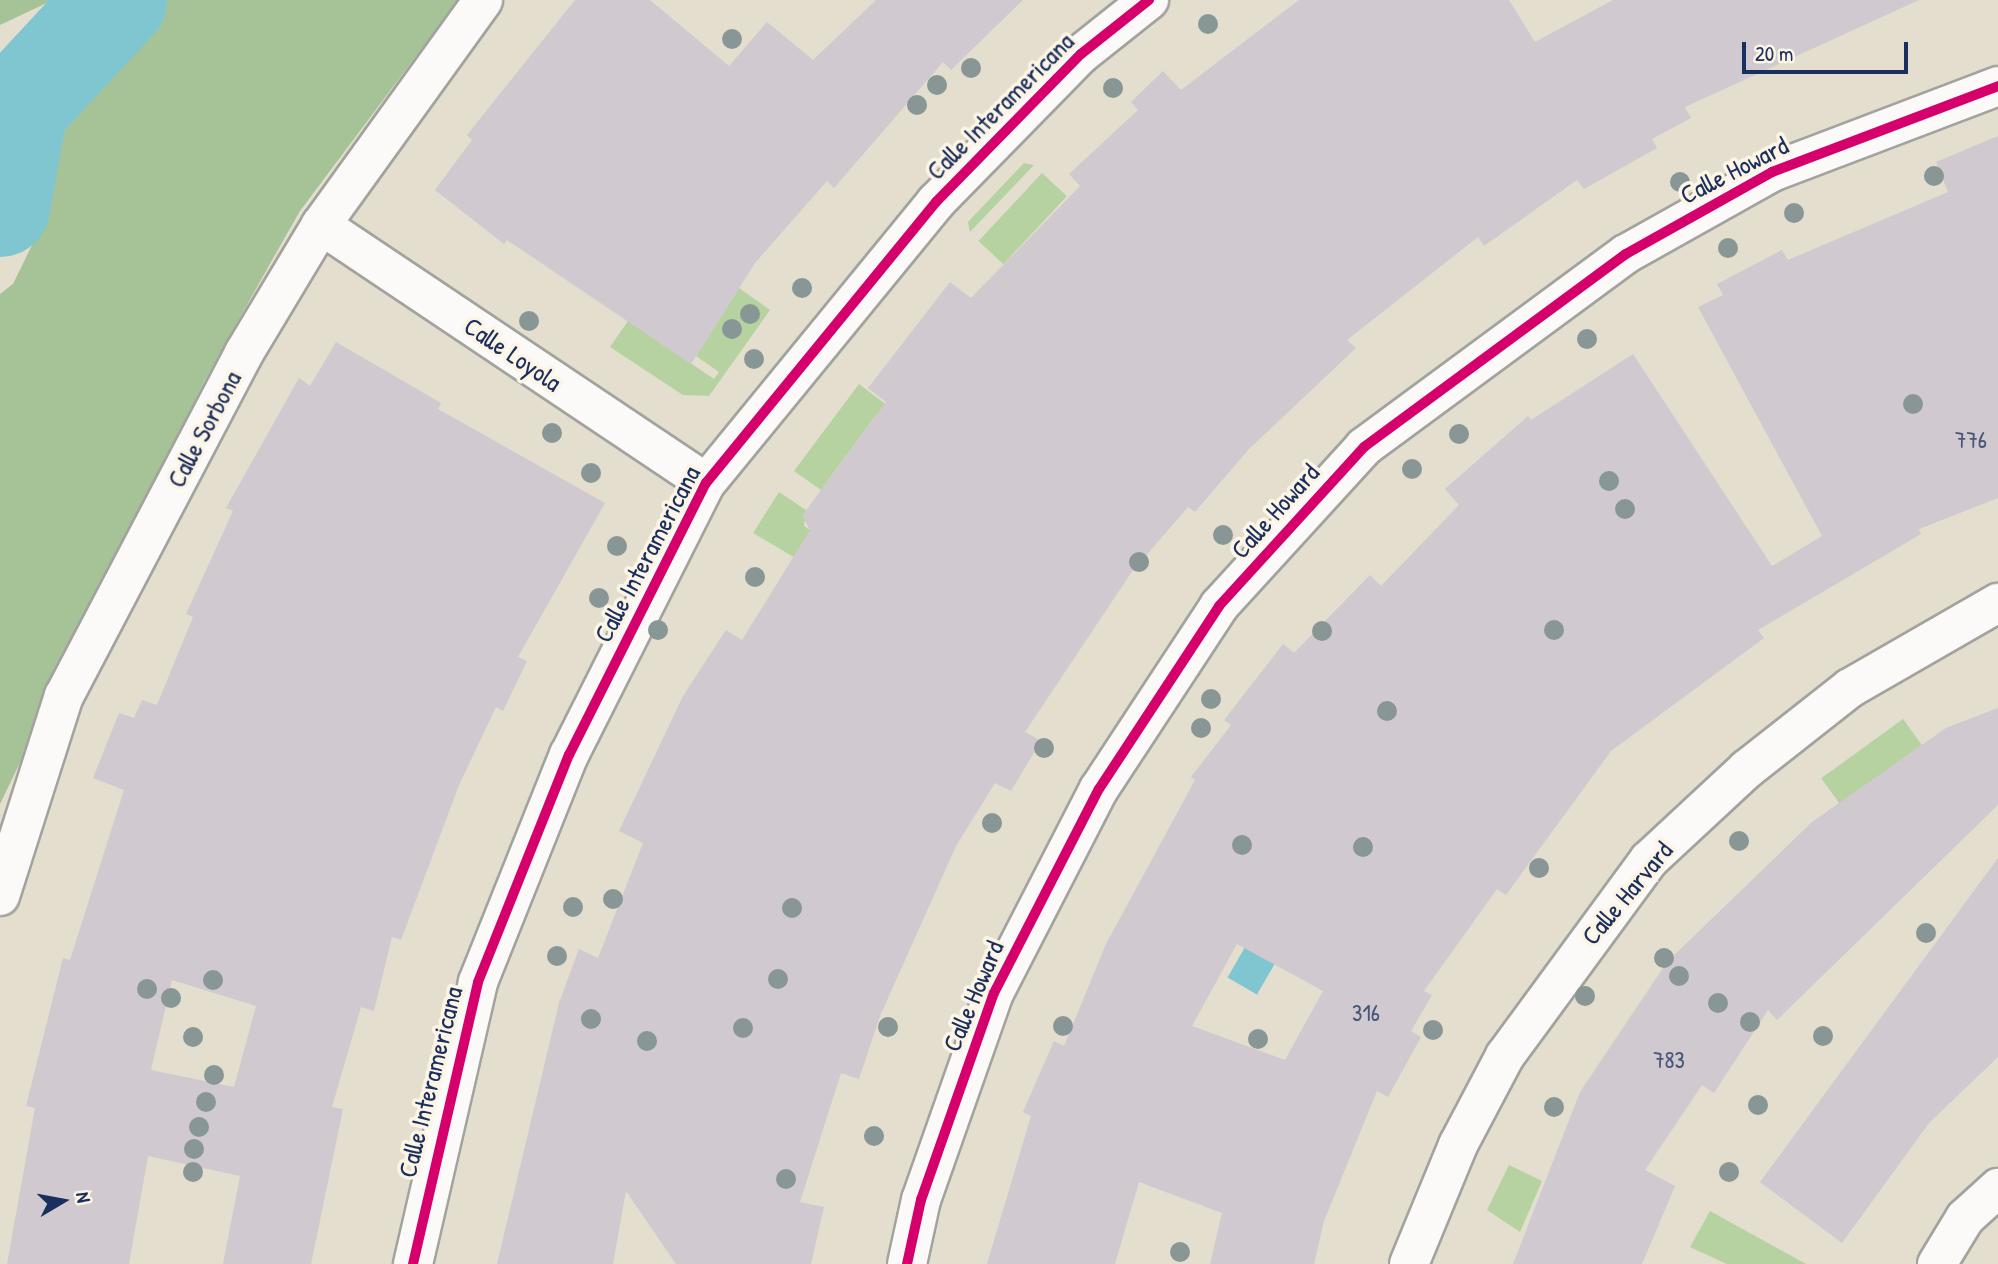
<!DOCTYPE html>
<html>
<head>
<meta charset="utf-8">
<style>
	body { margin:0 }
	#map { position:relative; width:1998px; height:1264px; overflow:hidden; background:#e3decd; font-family:"Patrick Hand",sans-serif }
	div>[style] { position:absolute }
	.green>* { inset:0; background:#b6d2a0; transform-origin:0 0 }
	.forest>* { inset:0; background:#a6c398 }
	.water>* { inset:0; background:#7fc6d0; transform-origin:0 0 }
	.river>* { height:100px; margin:-50px; padding:0 50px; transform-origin:50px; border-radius:50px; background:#7fc6d0 }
	.building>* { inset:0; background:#d0c9cf }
	.roads { filter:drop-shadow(2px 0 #a2a29e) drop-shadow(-2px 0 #a2a29e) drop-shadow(0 2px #a2a29e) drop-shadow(0 -2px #a2a29e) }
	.minor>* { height:38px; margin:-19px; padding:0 19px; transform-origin:19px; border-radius:19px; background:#fbfaf8 }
	.cycleway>* { height:10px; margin:-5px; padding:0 5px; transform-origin:5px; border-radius:5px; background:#d6006c }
	.trees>* { width:20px; height:20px; margin:-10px; border-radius:50%; background:#889795 }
	span { translate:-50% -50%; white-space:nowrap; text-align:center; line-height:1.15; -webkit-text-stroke:7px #fcf5e5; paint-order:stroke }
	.number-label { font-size:23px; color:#48567a }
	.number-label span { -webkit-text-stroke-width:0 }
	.street-label { font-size:26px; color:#1b2f5e }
	.north { position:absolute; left:28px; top:1166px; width:70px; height:70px; -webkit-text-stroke:5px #fcf5e5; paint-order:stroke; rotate:80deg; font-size:19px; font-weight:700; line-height:28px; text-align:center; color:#1b2f5e }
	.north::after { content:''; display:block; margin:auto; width:24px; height:32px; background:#1b2f5e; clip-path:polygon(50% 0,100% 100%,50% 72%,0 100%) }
	.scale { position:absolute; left:1742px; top:42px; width:166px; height:32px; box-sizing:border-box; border:4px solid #1b2f5e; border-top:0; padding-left:9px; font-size:21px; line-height:24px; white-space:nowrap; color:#1b2f5e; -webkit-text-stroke:5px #fcf5e5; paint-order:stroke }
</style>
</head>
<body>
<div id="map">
	<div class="green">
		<div style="clip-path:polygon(1024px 163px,1034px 165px,970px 232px,968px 222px)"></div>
		<div style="left:1042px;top:173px;width:34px;height:93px;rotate:43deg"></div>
		<div style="clip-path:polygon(739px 288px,770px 310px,709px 396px,683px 395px,610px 347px,628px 321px,714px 379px,719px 372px,696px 356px)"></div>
		<div style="clip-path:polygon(859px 384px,1000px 491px,912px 627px,753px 533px,779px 492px,806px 510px,804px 526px,895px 581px,949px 507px,919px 484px,937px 459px,876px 415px,821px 490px,794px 471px)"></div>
		<div style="left:1903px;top:719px;width:32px;height:101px;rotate:54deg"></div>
		<div style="clip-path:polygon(1509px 1165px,1542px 1181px,1520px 1232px,1487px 1210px)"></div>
		<div style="clip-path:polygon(1710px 1211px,1806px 1264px,1727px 1264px,1690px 1247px)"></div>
	</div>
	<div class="forest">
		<div style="clip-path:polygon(0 0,53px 0,0 25px)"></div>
		<div style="clip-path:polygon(155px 0,458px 0,300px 211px,271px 262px,204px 382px,0 804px,0 294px,13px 284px,35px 239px,57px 141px,106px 34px)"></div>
	</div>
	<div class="water">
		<div style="left:1263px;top:916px;width:34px;height:71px;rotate:30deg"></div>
	</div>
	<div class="river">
		<div style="left:0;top:207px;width:102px;rotate:-79.8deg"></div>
		<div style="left:18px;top:107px;width:146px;rotate:-47.2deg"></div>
	</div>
	<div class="building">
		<div style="clip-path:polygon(575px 0,650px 0,729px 66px,767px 22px,813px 60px,876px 0,1023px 0,951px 70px,943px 62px,834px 188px,827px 181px,755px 263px,691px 364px,507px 240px,504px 244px,435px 190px,472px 140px,467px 135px)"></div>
		<div style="clip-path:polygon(1299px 0,1509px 0,1535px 42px,1613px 0,1919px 0,1685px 107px,1691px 118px,1652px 139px,1657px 148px,1584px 189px,1577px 180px,1484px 246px,1478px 237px,1347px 340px,1356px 348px,1249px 449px,1195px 512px,1188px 507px,1131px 573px,1025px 732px,1041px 741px,1011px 791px,995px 783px,956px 846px,880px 1016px,859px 1079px,841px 1073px,800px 1202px,824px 1207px,811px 1264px,676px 1264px,626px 1191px,613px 1264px,497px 1264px,559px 1003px,579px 949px,598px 958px,643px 843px,619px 831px,683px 696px,726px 630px,742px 640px,810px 530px,802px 516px,886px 402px,868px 388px,950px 282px,971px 298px,1080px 186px,1069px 174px,1138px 110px,1131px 102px,1163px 71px,1181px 90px)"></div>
		<div style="clip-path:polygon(evenodd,1998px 136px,1998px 498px,1919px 529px,1921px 534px,1758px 630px,1764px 638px,1611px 751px,1506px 895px,1497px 889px,1424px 991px,1432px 995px,1411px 1031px,1421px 1037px,1388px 1097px,1377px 1091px,1324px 1221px,1314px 1264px,1210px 1264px,1222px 1213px,1139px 1182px,1115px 1264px,987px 1264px,1031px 1116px,1023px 1112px,1054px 1041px,1064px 1046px,1106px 944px,1195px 780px,1191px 777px,1231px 725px,1224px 720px,1283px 644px,1294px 653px,1370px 575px,1381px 586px,1459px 505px,1445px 489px,1528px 416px,1531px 420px,1633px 354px,1772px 566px,1822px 536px,1698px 307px,1723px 295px,1717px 284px,1782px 250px,1788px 260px,1948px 192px,1936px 162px,1998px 136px,1237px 944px,1323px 991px,1285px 1060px,1192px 1026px,1237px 944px)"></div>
		<div style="clip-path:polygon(evenodd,336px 342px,441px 403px,438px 409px,605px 503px,518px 657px,527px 661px,503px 711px,496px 707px,459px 785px,401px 940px,392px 937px,374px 1011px,361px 1007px,332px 1107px,343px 1109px,311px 1264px,223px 1264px,240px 1176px,148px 1156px,129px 1264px,7px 1264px,35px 1108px,26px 1106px,63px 958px,70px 960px,124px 790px,93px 778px,119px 713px,134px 718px,142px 700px,157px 705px,193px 617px,186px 614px,233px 511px,226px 508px,299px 378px,310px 386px,336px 342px,172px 980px,256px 1006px,234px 1087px,151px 1070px,172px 980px)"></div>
		<div style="clip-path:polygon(1998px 708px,1998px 805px,1777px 1020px,1768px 1010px,1714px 1093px,1702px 1085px,1645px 1170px,1675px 1186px,1642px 1264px,1513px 1264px,1580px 1092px,1667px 962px,1812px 822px,1946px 728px)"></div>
		<div style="clip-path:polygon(1998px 858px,1998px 1057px,1929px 1123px,1842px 1243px,1760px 1182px)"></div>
	</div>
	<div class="roads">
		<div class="minor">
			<div style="left:321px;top:225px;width:463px;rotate:33.8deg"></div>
			<div style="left:0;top:896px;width:210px;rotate:-72.3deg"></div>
			<div style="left:64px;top:696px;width:387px;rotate:-62.3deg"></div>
			<div style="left:244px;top:353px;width:149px;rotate:-59deg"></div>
			<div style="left:321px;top:225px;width:277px;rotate:-54.2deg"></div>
			<div style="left:413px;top:1264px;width:289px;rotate:-77deg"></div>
			<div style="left:478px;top:982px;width:245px;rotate:-68.2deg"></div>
			<div style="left:569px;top:755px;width:305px;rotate:-63.3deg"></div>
			<div style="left:706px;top:483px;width:363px;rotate:-50.7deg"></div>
			<div style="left:936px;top:202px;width:207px;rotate:-45.6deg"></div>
			<div style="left:1081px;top:54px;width:87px;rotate:-38.5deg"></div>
			<div style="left:907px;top:1264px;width:66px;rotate:-77.7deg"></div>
			<div style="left:921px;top:1200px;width:219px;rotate:-70.6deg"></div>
			<div style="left:994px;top:993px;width:229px;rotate:-62.8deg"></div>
			<div style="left:1099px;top:789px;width:219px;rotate:-56.7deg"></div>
			<div style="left:1219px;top:606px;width:215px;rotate:-47.6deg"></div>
			<div style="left:1364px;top:447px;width:325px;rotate:-36.4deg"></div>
			<div style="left:1626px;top:254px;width:167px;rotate:-29.3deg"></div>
			<div style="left:1772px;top:172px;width:242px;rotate:-20.8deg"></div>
			<div style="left:1409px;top:1264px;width:129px;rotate:-67.6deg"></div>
			<div style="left:1458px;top:1145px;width:101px;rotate:-62.2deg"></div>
			<div style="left:1505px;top:1056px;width:243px;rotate:-53.7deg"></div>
			<div style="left:1649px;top:860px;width:134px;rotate:-42.9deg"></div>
			<div style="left:1747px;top:769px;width:131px;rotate:-38.2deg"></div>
			<div style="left:1850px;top:688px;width:171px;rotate:-29.9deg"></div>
			<div style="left:1937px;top:1264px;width:54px;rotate:-58.7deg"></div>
			<div style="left:1965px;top:1218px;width:45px;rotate:-42.3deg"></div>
		</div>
	</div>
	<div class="cycleway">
		<div style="left:413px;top:1264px;width:289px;rotate:-77deg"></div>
		<div style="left:478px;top:982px;width:245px;rotate:-68.2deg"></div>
		<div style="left:569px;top:755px;width:305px;rotate:-63.3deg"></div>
		<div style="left:706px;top:483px;width:363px;rotate:-50.7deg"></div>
		<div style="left:936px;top:202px;width:207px;rotate:-45.6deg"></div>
		<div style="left:1081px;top:54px;width:87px;rotate:-38.5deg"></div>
		<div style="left:907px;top:1264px;width:66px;rotate:-77.7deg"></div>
		<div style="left:921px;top:1200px;width:219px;rotate:-70.6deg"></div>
		<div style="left:994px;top:993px;width:229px;rotate:-62.8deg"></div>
		<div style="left:1099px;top:789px;width:219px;rotate:-56.7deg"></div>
		<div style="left:1219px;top:606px;width:215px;rotate:-47.6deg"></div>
		<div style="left:1364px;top:447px;width:325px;rotate:-36.4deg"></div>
		<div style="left:1626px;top:254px;width:167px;rotate:-29.3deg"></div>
		<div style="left:1772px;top:172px;width:242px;rotate:-20.8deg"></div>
	</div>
	<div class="trees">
		<div style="left:1208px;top:24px"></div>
		<div style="left:732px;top:39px"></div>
		<div style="left:971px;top:68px"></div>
		<div style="left:937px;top:85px"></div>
		<div style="left:1113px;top:88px"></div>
		<div style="left:917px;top:105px"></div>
		<div style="left:1934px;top:176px"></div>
		<div style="left:1680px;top:182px"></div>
		<div style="left:1794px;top:213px"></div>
		<div style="left:1728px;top:248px"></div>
		<div style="left:802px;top:288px"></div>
		<div style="left:750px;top:314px"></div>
		<div style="left:529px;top:321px"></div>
		<div style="left:732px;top:329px"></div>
		<div style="left:1587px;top:339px"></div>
		<div style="left:754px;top:359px"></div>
		<div style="left:1913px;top:404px"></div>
		<div style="left:552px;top:433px"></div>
		<div style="left:1459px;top:434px"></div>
		<div style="left:1412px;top:469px"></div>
		<div style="left:591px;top:473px"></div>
		<div style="left:1609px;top:481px"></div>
		<div style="left:1625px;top:509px"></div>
		<div style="left:1223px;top:535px"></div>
		<div style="left:617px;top:546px"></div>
		<div style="left:1139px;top:562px"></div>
		<div style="left:755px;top:577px"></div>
		<div style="left:599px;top:598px"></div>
		<div style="left:658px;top:630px"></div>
		<div style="left:1554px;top:630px"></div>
		<div style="left:1322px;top:631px"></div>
		<div style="left:1211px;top:699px"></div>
		<div style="left:1387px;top:711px"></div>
		<div style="left:1201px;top:728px"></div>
		<div style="left:1044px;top:748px"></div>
		<div style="left:992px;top:823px"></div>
		<div style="left:1739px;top:841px"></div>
		<div style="left:1242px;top:845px"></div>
		<div style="left:1363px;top:847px"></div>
		<div style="left:1539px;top:868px"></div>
		<div style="left:613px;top:899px"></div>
		<div style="left:573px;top:907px"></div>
		<div style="left:792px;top:908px"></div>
		<div style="left:1926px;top:933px"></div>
		<div style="left:557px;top:956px"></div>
		<div style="left:1664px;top:958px"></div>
		<div style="left:1679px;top:976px"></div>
		<div style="left:778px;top:979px"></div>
		<div style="left:213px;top:980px"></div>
		<div style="left:147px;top:989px"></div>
		<div style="left:1585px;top:996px"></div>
		<div style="left:171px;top:998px"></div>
		<div style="left:1718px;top:1003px"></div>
		<div style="left:591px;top:1019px"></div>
		<div style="left:1750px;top:1022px"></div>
		<div style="left:1063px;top:1026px"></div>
		<div style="left:888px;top:1027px"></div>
		<div style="left:743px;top:1028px"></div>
		<div style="left:1433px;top:1030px"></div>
		<div style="left:1823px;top:1036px"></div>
		<div style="left:193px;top:1037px"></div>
		<div style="left:1258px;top:1039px"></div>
		<div style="left:647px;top:1041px"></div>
		<div style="left:214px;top:1075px"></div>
		<div style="left:206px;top:1102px"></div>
		<div style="left:1758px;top:1105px"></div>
		<div style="left:1554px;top:1107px"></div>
		<div style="left:199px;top:1127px"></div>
		<div style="left:874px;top:1136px"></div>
		<div style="left:194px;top:1149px"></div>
		<div style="left:193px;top:1172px"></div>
		<div style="left:1729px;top:1172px"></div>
		<div style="left:786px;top:1179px"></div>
		<div style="left:1180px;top:1252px"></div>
	</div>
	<div class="number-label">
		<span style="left:1971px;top:440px">776</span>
		<span style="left:1366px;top:1013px">316</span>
		<span style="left:1669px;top:1060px">783</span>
	</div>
	<div class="street-label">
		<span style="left:1000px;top:106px;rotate:-45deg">Calle Interamericana</span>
		<span style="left:1734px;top:170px;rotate:-27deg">Calle Howard</span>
		<span style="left:513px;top:354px;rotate:34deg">Calle Loyola</span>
		<span style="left:204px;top:429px;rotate:-62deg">Calle Sorbona</span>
		<span style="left:1275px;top:511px;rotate:-48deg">Calle Howard</span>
		<span style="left:647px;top:554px;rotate:-62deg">Calle Interamericana</span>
		<span style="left:1627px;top:893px;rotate:-50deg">Calle Harvard</span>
		<span style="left:973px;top:996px;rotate:-67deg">Calle Howard</span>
		<span style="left:430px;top:1082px;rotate:-76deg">Calle Interamericana</span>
	</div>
	<div class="north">N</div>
	<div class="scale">20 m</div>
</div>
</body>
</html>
